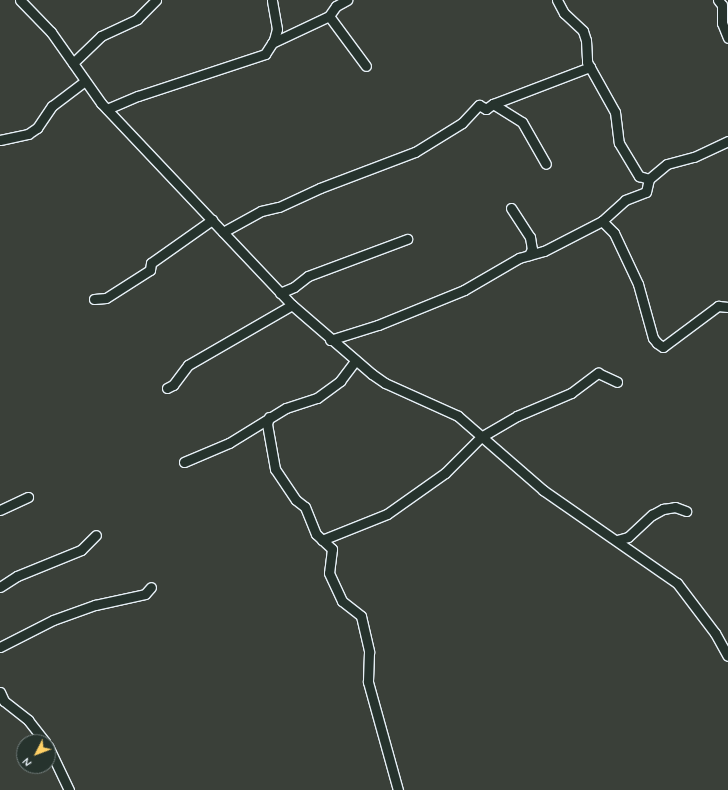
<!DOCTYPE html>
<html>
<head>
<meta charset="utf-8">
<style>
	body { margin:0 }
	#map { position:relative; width:728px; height:790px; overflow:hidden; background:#3a4039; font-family:Mynerve,sans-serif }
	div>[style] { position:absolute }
	.roads { filter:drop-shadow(1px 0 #e8f1f8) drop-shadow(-1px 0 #e8f1f8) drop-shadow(0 1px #e8f1f8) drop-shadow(0 -1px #e8f1f8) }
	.minor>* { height:9px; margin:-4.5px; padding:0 4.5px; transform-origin:4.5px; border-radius:4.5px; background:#26332d }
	span { translate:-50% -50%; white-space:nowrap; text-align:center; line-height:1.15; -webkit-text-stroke:3.5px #26332d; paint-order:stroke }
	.north { position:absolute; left:16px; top:734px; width:40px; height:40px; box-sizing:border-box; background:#26332d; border:1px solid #747f7e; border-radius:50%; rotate:228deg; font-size:11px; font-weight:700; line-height:16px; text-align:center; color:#e8f1f8 }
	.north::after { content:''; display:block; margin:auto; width:14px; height:18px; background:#ffd166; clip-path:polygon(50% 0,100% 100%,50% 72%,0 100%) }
</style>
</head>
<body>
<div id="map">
	<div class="roads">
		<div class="minor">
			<div style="left:20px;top:0;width:45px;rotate:45.9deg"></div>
			<div style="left:51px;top:32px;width:87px;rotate:54.8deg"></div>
			<div style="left:101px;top:103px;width:278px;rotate:46.6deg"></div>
			<div style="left:292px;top:305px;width:106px;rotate:40.8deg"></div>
			<div style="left:372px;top:374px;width:16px;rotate:35deg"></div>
			<div style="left:385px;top:383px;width:80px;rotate:24.3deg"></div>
			<div style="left:458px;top:416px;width:113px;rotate:41deg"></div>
			<div style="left:543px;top:490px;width:163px;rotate:34.8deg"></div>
			<div style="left:677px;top:583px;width:63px;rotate:52.8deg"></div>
			<div style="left:715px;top:633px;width:26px;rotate:61deg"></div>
			<div style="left:557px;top:0;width:15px;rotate:62deg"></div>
			<div style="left:564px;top:13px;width:26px;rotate:43deg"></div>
			<div style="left:583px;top:31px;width:9px;rotate:72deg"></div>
			<div style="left:586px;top:40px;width:22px;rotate:87deg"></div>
			<div style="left:587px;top:62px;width:57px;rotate:60.8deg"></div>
			<div style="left:615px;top:112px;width:31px;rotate:83deg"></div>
			<div style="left:619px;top:143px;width:39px;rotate:59deg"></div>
			<div style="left:639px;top:176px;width:10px;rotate:17deg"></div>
			<div style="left:718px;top:0;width:6px;rotate:51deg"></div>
			<div style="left:722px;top:5px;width:18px;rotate:90deg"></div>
			<div style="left:722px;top:23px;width:16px;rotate:68deg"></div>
			<div style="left:329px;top:16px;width:12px;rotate:-55deg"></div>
			<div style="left:336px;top:6px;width:13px;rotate:-29deg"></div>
			<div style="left:272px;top:43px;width:63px;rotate:-25.3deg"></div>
			<div style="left:329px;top:16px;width:62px;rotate:53.5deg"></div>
			<div style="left:73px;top:63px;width:39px;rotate:-44deg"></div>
			<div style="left:101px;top:36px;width:40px;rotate:-25deg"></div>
			<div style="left:137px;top:19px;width:27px;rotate:-45deg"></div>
			<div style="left:493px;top:104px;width:104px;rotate:-20.9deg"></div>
			<div style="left:107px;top:109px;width:34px;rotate:-23deg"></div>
			<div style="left:138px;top:96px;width:134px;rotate:-18.3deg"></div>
			<div style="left:265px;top:54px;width:17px;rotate:-57deg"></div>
			<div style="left:274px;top:40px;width:11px;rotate:-75deg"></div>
			<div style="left:277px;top:29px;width:29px;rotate:-100deg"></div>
			<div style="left:0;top:140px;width:29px;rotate:-12deg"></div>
			<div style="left:28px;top:134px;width:11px;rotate:-34deg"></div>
			<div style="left:37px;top:128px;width:27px;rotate:-56deg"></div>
			<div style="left:52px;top:106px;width:41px;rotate:-37.1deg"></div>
			<div style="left:511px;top:208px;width:35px;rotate:57deg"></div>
			<div style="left:530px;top:237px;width:12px;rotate:81deg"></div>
			<div style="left:532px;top:249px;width:7px;rotate:117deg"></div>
			<div style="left:602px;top:221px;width:31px;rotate:-42deg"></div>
			<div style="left:625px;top:200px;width:22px;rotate:-21deg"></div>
			<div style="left:646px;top:192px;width:13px;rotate:-77deg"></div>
			<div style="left:649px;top:179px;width:23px;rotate:-40deg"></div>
			<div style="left:667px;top:164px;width:28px;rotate:-15deg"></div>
			<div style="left:694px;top:157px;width:38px;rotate:-25deg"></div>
			<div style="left:223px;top:232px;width:43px;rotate:-28.9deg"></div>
			<div style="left:261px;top:211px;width:18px;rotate:-13deg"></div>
			<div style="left:279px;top:207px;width:45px;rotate:-24.9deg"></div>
			<div style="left:320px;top:188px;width:102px;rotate:-20.8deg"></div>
			<div style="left:415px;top:152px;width:55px;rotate:-31.7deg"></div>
			<div style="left:462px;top:123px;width:25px;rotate:-47deg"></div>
			<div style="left:479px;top:105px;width:8px;rotate:30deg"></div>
			<div style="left:486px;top:109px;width:9px;rotate:-36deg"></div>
			<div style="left:493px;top:104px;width:34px;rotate:32deg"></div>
			<div style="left:522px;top:122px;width:48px;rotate:60.3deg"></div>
			<div style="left:280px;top:293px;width:15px;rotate:-23deg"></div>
			<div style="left:294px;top:287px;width:18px;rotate:-38deg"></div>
			<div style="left:308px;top:276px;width:106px;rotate:-20.5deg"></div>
			<div style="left:94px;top:299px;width:12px;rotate:-5deg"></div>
			<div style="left:106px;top:298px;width:52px;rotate:-32.5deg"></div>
			<div style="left:150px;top:270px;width:7px;rotate:-82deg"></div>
			<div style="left:151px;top:263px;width:75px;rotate:-35.2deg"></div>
			<div style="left:330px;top:340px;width:50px;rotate:-17.4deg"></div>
			<div style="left:378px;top:325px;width:93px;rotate:-22.1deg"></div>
			<div style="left:464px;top:290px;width:64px;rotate:-30.2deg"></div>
			<div style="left:519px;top:258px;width:26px;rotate:-16deg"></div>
			<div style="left:544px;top:251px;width:65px;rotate:-27.3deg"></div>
			<div style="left:602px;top:221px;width:17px;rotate:45deg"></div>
			<div style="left:614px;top:233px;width:56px;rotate:64.8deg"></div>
			<div style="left:638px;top:284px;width:56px;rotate:74.5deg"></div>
			<div style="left:653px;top:338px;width:6px;rotate:51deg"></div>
			<div style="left:657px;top:343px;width:7px;rotate:34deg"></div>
			<div style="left:663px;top:347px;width:69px;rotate:-36.7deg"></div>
			<div style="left:718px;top:306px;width:10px;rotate:6deg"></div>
			<div style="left:167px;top:388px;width:7px;rotate:-27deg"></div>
			<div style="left:173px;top:385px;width:25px;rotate:-53deg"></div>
			<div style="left:188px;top:365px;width:120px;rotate:-30deg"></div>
			<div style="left:269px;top:417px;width:7px;rotate:106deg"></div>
			<div style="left:267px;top:424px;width:46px;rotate:79.9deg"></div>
			<div style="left:275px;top:469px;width:37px;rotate:56deg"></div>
			<div style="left:296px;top:500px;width:11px;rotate:38deg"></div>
			<div style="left:305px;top:507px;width:29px;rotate:68deg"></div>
			<div style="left:316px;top:534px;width:22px;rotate:43deg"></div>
			<div style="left:332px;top:549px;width:24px;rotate:97deg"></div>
			<div style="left:329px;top:573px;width:31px;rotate:65deg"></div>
			<div style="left:342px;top:601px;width:24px;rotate:38deg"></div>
			<div style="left:361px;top:616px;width:37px;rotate:77deg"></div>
			<div style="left:369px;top:652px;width:30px;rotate:92deg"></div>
			<div style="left:368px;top:682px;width:112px;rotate:74.5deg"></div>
			<div style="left:184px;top:462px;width:49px;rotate:-22.9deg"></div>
			<div style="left:229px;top:443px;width:67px;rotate:-31.6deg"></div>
			<div style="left:286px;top:408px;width:33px;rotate:-18deg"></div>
			<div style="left:317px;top:398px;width:29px;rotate:-36deg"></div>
			<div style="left:340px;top:381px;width:26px;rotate:-53deg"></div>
			<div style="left:0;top:510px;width:31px;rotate:-25deg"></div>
			<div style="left:322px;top:540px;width:70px;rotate:-21.8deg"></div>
			<div style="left:387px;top:514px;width:71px;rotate:-35.3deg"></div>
			<div style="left:445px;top:473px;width:51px;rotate:-45deg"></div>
			<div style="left:481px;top:437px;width:42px;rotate:-30.3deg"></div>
			<div style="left:517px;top:416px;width:59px;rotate:-23.1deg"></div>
			<div style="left:571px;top:393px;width:34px;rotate:-37deg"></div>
			<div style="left:598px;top:373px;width:21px;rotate:25deg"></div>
			<div style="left:617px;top:540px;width:11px;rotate:-15deg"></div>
			<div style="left:628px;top:537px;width:33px;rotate:-43deg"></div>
			<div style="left:652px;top:515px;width:13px;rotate:-29deg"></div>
			<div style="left:663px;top:509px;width:12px;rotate:-9deg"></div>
			<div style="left:675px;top:507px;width:12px;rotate:20deg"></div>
			<div style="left:0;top:587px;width:20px;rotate:-33deg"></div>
			<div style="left:17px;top:576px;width:69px;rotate:-22.1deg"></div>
			<div style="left:81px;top:550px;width:21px;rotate:-45deg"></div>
			<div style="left:0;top:647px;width:59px;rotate:-27deg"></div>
			<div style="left:53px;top:620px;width:45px;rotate:-19.7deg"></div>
			<div style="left:95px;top:605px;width:51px;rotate:-12.4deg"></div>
			<div style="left:145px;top:594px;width:9px;rotate:-49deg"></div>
			<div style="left:0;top:692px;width:10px;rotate:66deg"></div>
			<div style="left:4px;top:701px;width:31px;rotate:38deg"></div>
			<div style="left:28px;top:720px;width:28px;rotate:52deg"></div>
			<div style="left:48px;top:746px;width:49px;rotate:64.5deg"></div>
		</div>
	</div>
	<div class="north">N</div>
</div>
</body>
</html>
